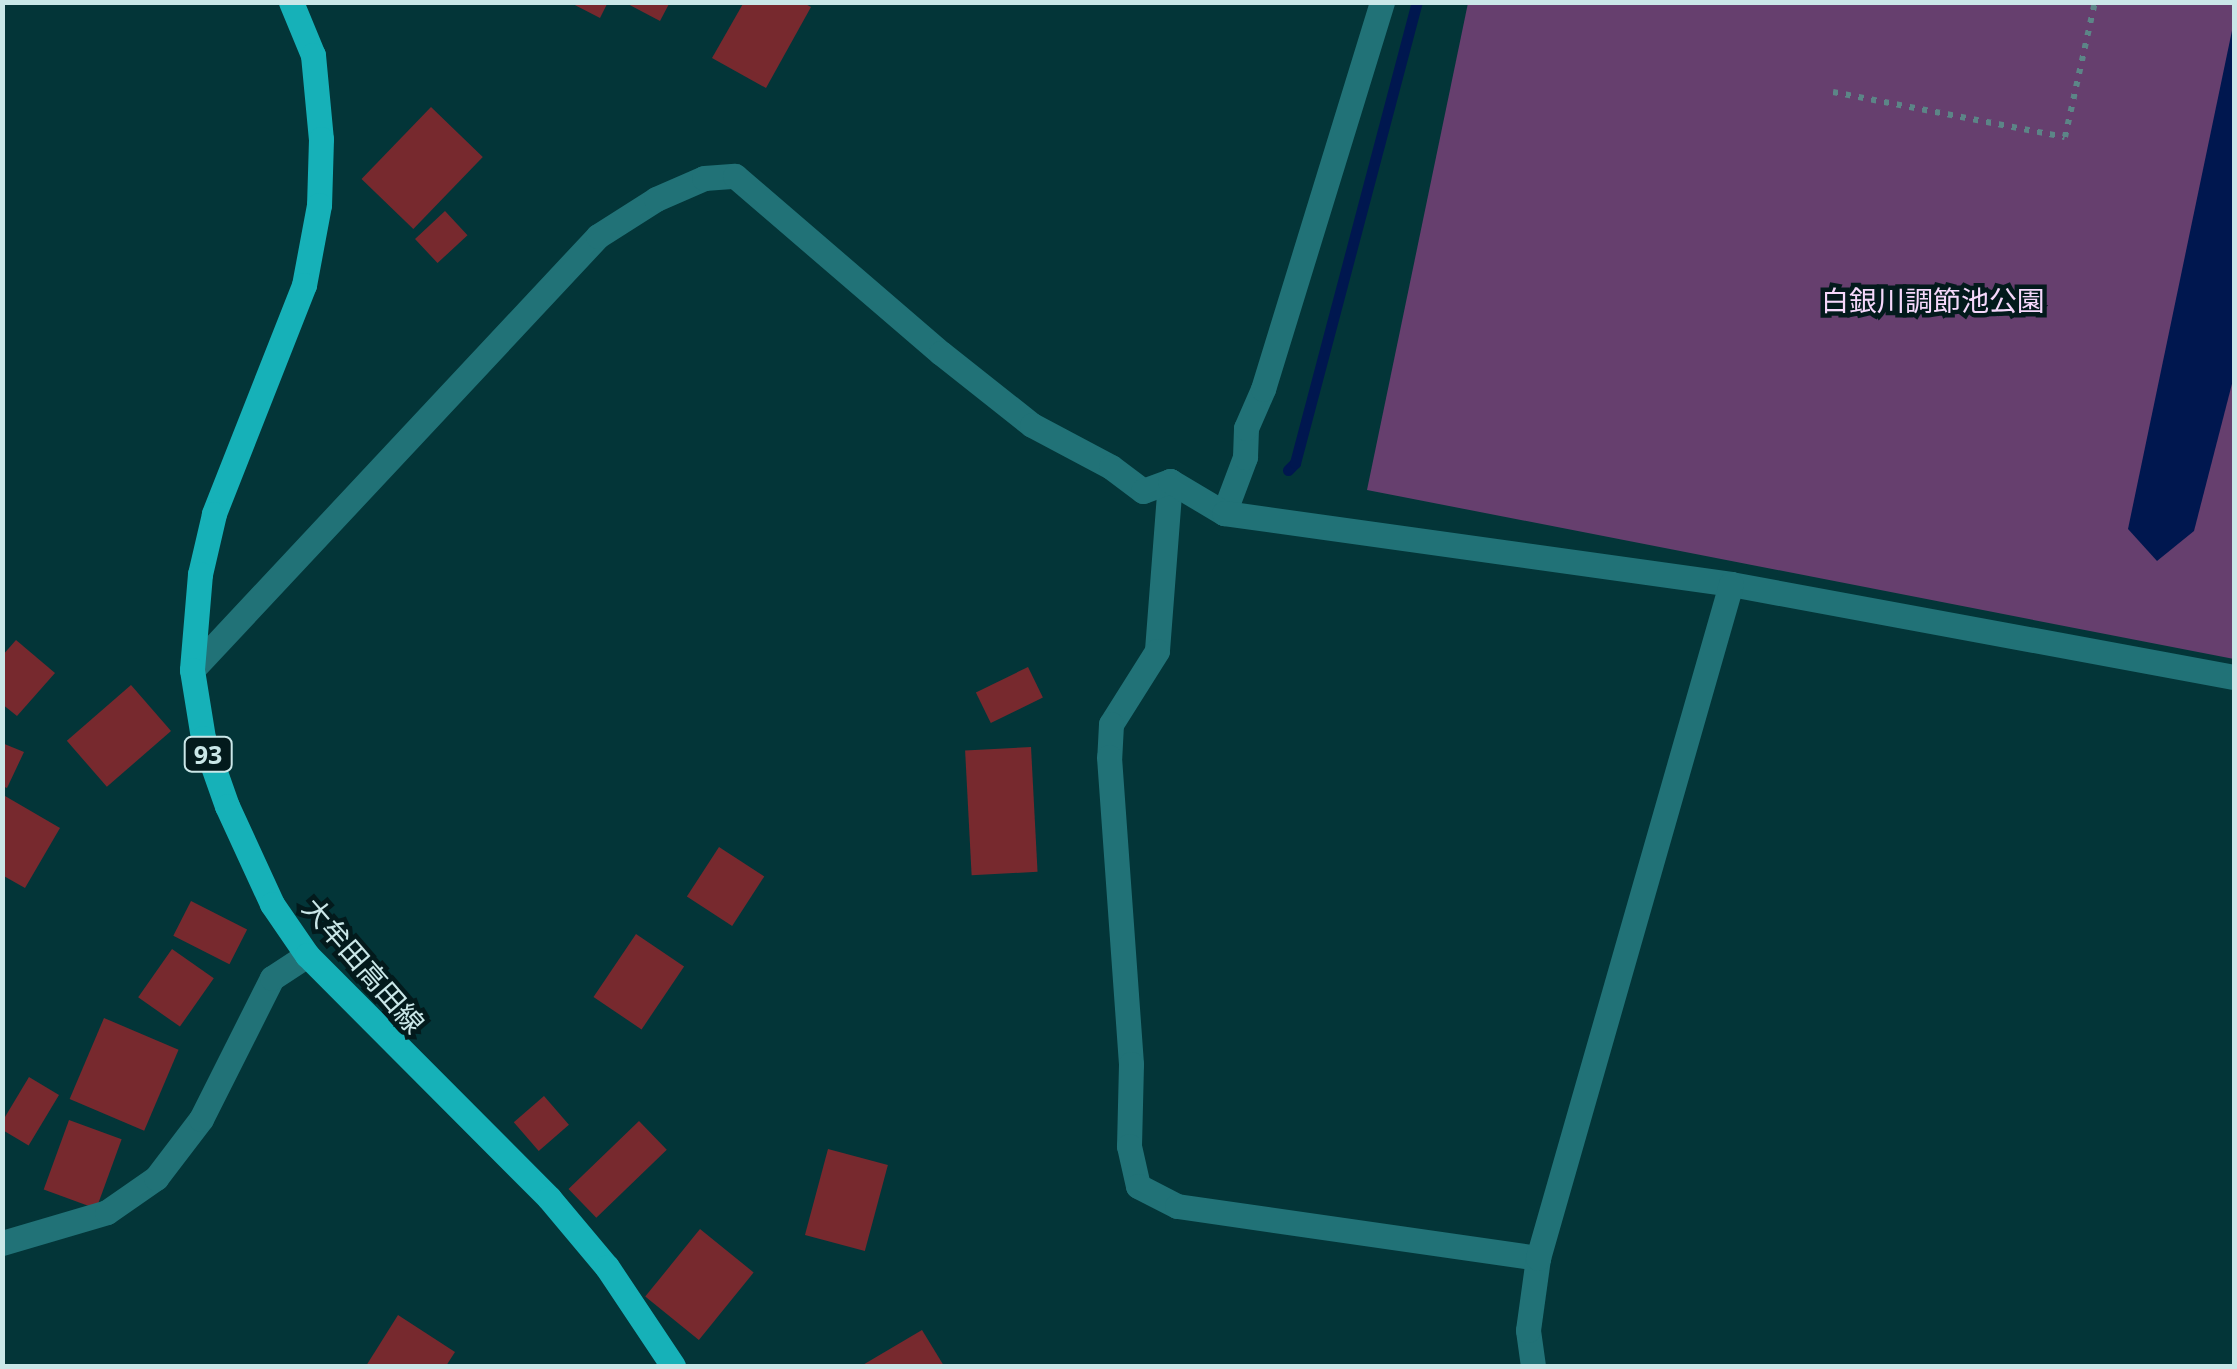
<!DOCTYPE html>
<html>
<head>
<meta charset="utf-8">
<style>
	body { margin:0 }
	#map { position:relative; width:2237px; height:1369px; overflow:hidden; background:#033538; font-family:"Noto Sans","Noto Sans JP",sans-serif }
	div>[style] { position:absolute }
	.green>* { inset:0; background:#663f6e }
	.water>* { inset:0; background:#00174f }
	.stream>* { height:11px; margin:-5.5px; padding:0 5.5px; transform-origin:5.5px; border-radius:5.5px; background:#00174f }
	.building>* { inset:0; background:#77292e; transform-origin:0 0 }
	.path>* { height:6px; margin-top:-3px; transform-origin:0; background:repeating-linear-gradient(90deg,#5c8587 0 5px,transparent 0 13px) }
	.street>* { height:25px; margin:-12.5px; padding:0 12.5px; transform-origin:12.5px; border-radius:12.5px; background:#217277 }
	.primary>* { height:25px; margin:-12.5px; padding:0 12.5px; transform-origin:12.5px; border-radius:12.5px; background:#16b1b8 }
	span { translate:-50% -50%; white-space:nowrap; text-align:center; line-height:1.15; -webkit-text-stroke:9px #031a1c; paint-order:stroke }
	.shield-label span { padding:2px 8px; background:#031a1c; border:2px solid; border-radius:8px; -webkit-text-stroke-width:0 }
	.shield-label { font-size:25px; color:#cae7e8; font-weight:700 }
	.park-label { font-size:28px; color:#f5d8fb }
	.street-label { font-size:28px; color:#cae7e8 }
	.frame { position:absolute; inset:0; border:5px solid #cae7e8; pointer-events:none }
</style>
</head>
<body>
<div id="map">
	<div class="green">
		<div style="clip-path:polygon(1468px 3px,2234px 3px,2234px 659px,1367px 490px)"></div>
	</div>
	<div class="water">
		<div style="clip-path:polygon(2234px 21px,2234px 376px,2194px 531px,2157px 561px,2128px 529px)"></div>
	</div>
	<div class="stream">
		<div style="left:1288px;top:470px;width:10px;rotate:-45deg"></div>
		<div style="left:1295px;top:463px;width:477px;rotate:-75.2deg"></div>
	</div>
	<div class="building">
		<div style="clip-path:polygon(569px 2px,608px 2px,600px 18px)"></div>
		<div style="clip-path:polygon(624px 2px,670px 2px,660px 21px)"></div>
		<div style="clip-path:polygon(744px 2px,802px 2px,811px 7px,766px 88px,712px 58px)"></div>
		<div style="left:431px;top:107px;width:72px;height:100px;rotate:44deg"></div>
		<div style="left:445px;top:211px;width:33px;height:41px;rotate:47deg"></div>
		<div style="clip-path:polygon(16px 640px,55px 673px,17px 716px,2px 704px,2px 656px)"></div>
		<div style="left:1028px;top:667px;width:34px;height:58px;rotate:64deg"></div>
		<div style="left:131px;top:685px;width:61px;height:85px;rotate:49deg"></div>
		<div style="clip-path:polygon(2px 743px,24px 752px,7px 788px,2px 786px)"></div>
		<div style="left:1031px;top:747px;width:125px;height:66px;rotate:87deg"></div>
		<div style="clip-path:polygon(5px 796px,60px 828px,25px 888px,2px 875px)"></div>
		<div style="left:719px;top:847px;width:54px;height:59px;rotate:33deg"></div>
		<div style="left:191px;top:901px;width:63px;height:39px;rotate:27deg"></div>
		<div style="left:636px;top:934px;width:58px;height:76px;rotate:34deg"></div>
		<div style="left:172px;top:949px;width:51px;height:59px;rotate:35deg"></div>
		<div style="left:104px;top:1018px;width:81px;height:88px;rotate:23deg"></div>
		<div style="left:29px;top:1077px;width:35px;height:59px;rotate:31deg"></div>
		<div style="left:544px;top:1096px;width:38px;height:40px;rotate:49deg"></div>
		<div style="left:69px;top:1120px;width:56px;height:74px;rotate:20deg"></div>
		<div style="left:639px;top:1121px;width:40px;height:98px;rotate:46deg"></div>
		<div style="left:828px;top:1149px;width:62px;height:89px;rotate:15deg"></div>
		<div style="left:700px;top:1229px;width:69px;height:87px;rotate:39deg"></div>
		<div style="clip-path:polygon(398px 1315px,455px 1352px,446px 1366px,366px 1366px)"></div>
		<div style="clip-path:polygon(922px 1330px,944px 1366px,861px 1366px)"></div>
	</div>
	<div class="path">
		<div style="left:1833px;top:92px;width:236px;rotate:11deg"></div>
		<div style="left:2065px;top:137px;width:138px;rotate:-77.5deg"></div>
	</div>
	<div class="street">
		<div style="left:1170px;top:481px;width:170px;rotate:94.4deg"></div>
		<div style="left:1157px;top:651px;width:86px;rotate:122.2deg"></div>
		<div style="left:1111px;top:724px;width:33px;rotate:93deg"></div>
		<div style="left:1109px;top:757px;width:308px;rotate:85.9deg"></div>
		<div style="left:1131px;top:1064px;width:82px;rotate:91.4deg"></div>
		<div style="left:1129px;top:1146px;width:41px;rotate:77.3deg"></div>
		<div style="left:1138px;top:1186px;width:44px;rotate:27.1deg"></div>
		<div style="left:1177px;top:1206px;width:365px;rotate:8.2deg"></div>
		<div style="left:1224px;top:513px;width:60px;rotate:-69.4deg"></div>
		<div style="left:1245px;top:457px;width:29px;rotate:-88deg"></div>
		<div style="left:1246px;top:428px;width:43px;rotate:-66.4deg"></div>
		<div style="left:1263px;top:389px;width:405px;rotate:-72.9deg"></div>
		<div style="left:192px;top:670px;width:594px;rotate:-46.91deg"></div>
		<div style="left:598px;top:236px;width:69px;rotate:-32.5deg"></div>
		<div style="left:656px;top:199px;width:52px;rotate:-23.6deg"></div>
		<div style="left:704px;top:178px;width:31px;rotate:-4deg"></div>
		<div style="left:735px;top:176px;width:272px;rotate:40.7deg"></div>
		<div style="left:941px;top:353px;width:116px;rotate:38.4deg"></div>
		<div style="left:1032px;top:425px;width:89px;rotate:28deg"></div>
		<div style="left:1111px;top:467px;width:40px;rotate:37deg"></div>
		<div style="left:1143px;top:491px;width:29px;rotate:-20deg"></div>
		<div style="left:1170px;top:481px;width:63px;rotate:30.7deg"></div>
		<div style="left:1224px;top:513px;width:512px;rotate:7.97deg"></div>
		<div style="left:1731px;top:584px;width:512px;rotate:10.48deg"></div>
		<div style="left:2px;top:1243px;width:109px;rotate:-16.4deg"></div>
		<div style="left:107px;top:1212px;width:60px;rotate:-34.8deg"></div>
		<div style="left:156px;top:1178px;width:74px;rotate:-52.7deg"></div>
		<div style="left:201px;top:1119px;width:158px;rotate:-63.3deg"></div>
		<div style="left:272px;top:978px;width:42px;rotate:-33.3deg"></div>
		<div style="left:1533px;top:1366px;width:36px;rotate:-98deg"></div>
		<div style="left:1528px;top:1330px;width:73px;rotate:-82.1deg"></div>
		<div style="left:1538px;top:1258px;width:701px;rotate:-74.02deg"></div>
	</div>
	<div class="primary">
		<div style="left:291px;top:2px;width:57px;rotate:67.5deg"></div>
		<div style="left:313px;top:55px;width:84px;rotate:84.6deg"></div>
		<div style="left:321px;top:139px;width:66px;rotate:91.7deg"></div>
		<div style="left:319px;top:205px;width:81px;rotate:100.6deg"></div>
		<div style="left:304px;top:285px;width:246px;rotate:111.5deg"></div>
		<div style="left:214px;top:514px;width:62px;rotate:103.1deg"></div>
		<div style="left:200px;top:574px;width:96px;rotate:94.8deg"></div>
		<div style="left:192px;top:670px;width:69px;rotate:80.8deg"></div>
		<div style="left:203px;top:738px;width:72px;rotate:70.6deg"></div>
		<div style="left:227px;top:806px;width:108px;rotate:65.3deg"></div>
		<div style="left:272px;top:904px;width:62px;rotate:55.5deg"></div>
		<div style="left:307px;top:955px;width:343px;rotate:45.1deg"></div>
		<div style="left:549px;top:1198px;width:90px;rotate:50deg"></div>
		<div style="left:607px;top:1267px;width:119px;rotate:56.3deg"></div>
	</div>
	<div class="shield-label">
		<span style="left:208px;top:754px">93</span>
	</div>
	<div class="park-label">
		<span style="left:1933px;top:300px">白銀川調節池公園</span>
	</div>
	<div class="street-label">
		<span style="left:364px;top:965px;rotate:49deg">大牟田高田線</span>
	</div>
	<div class="frame"></div>
</div>
</body>
</html>
